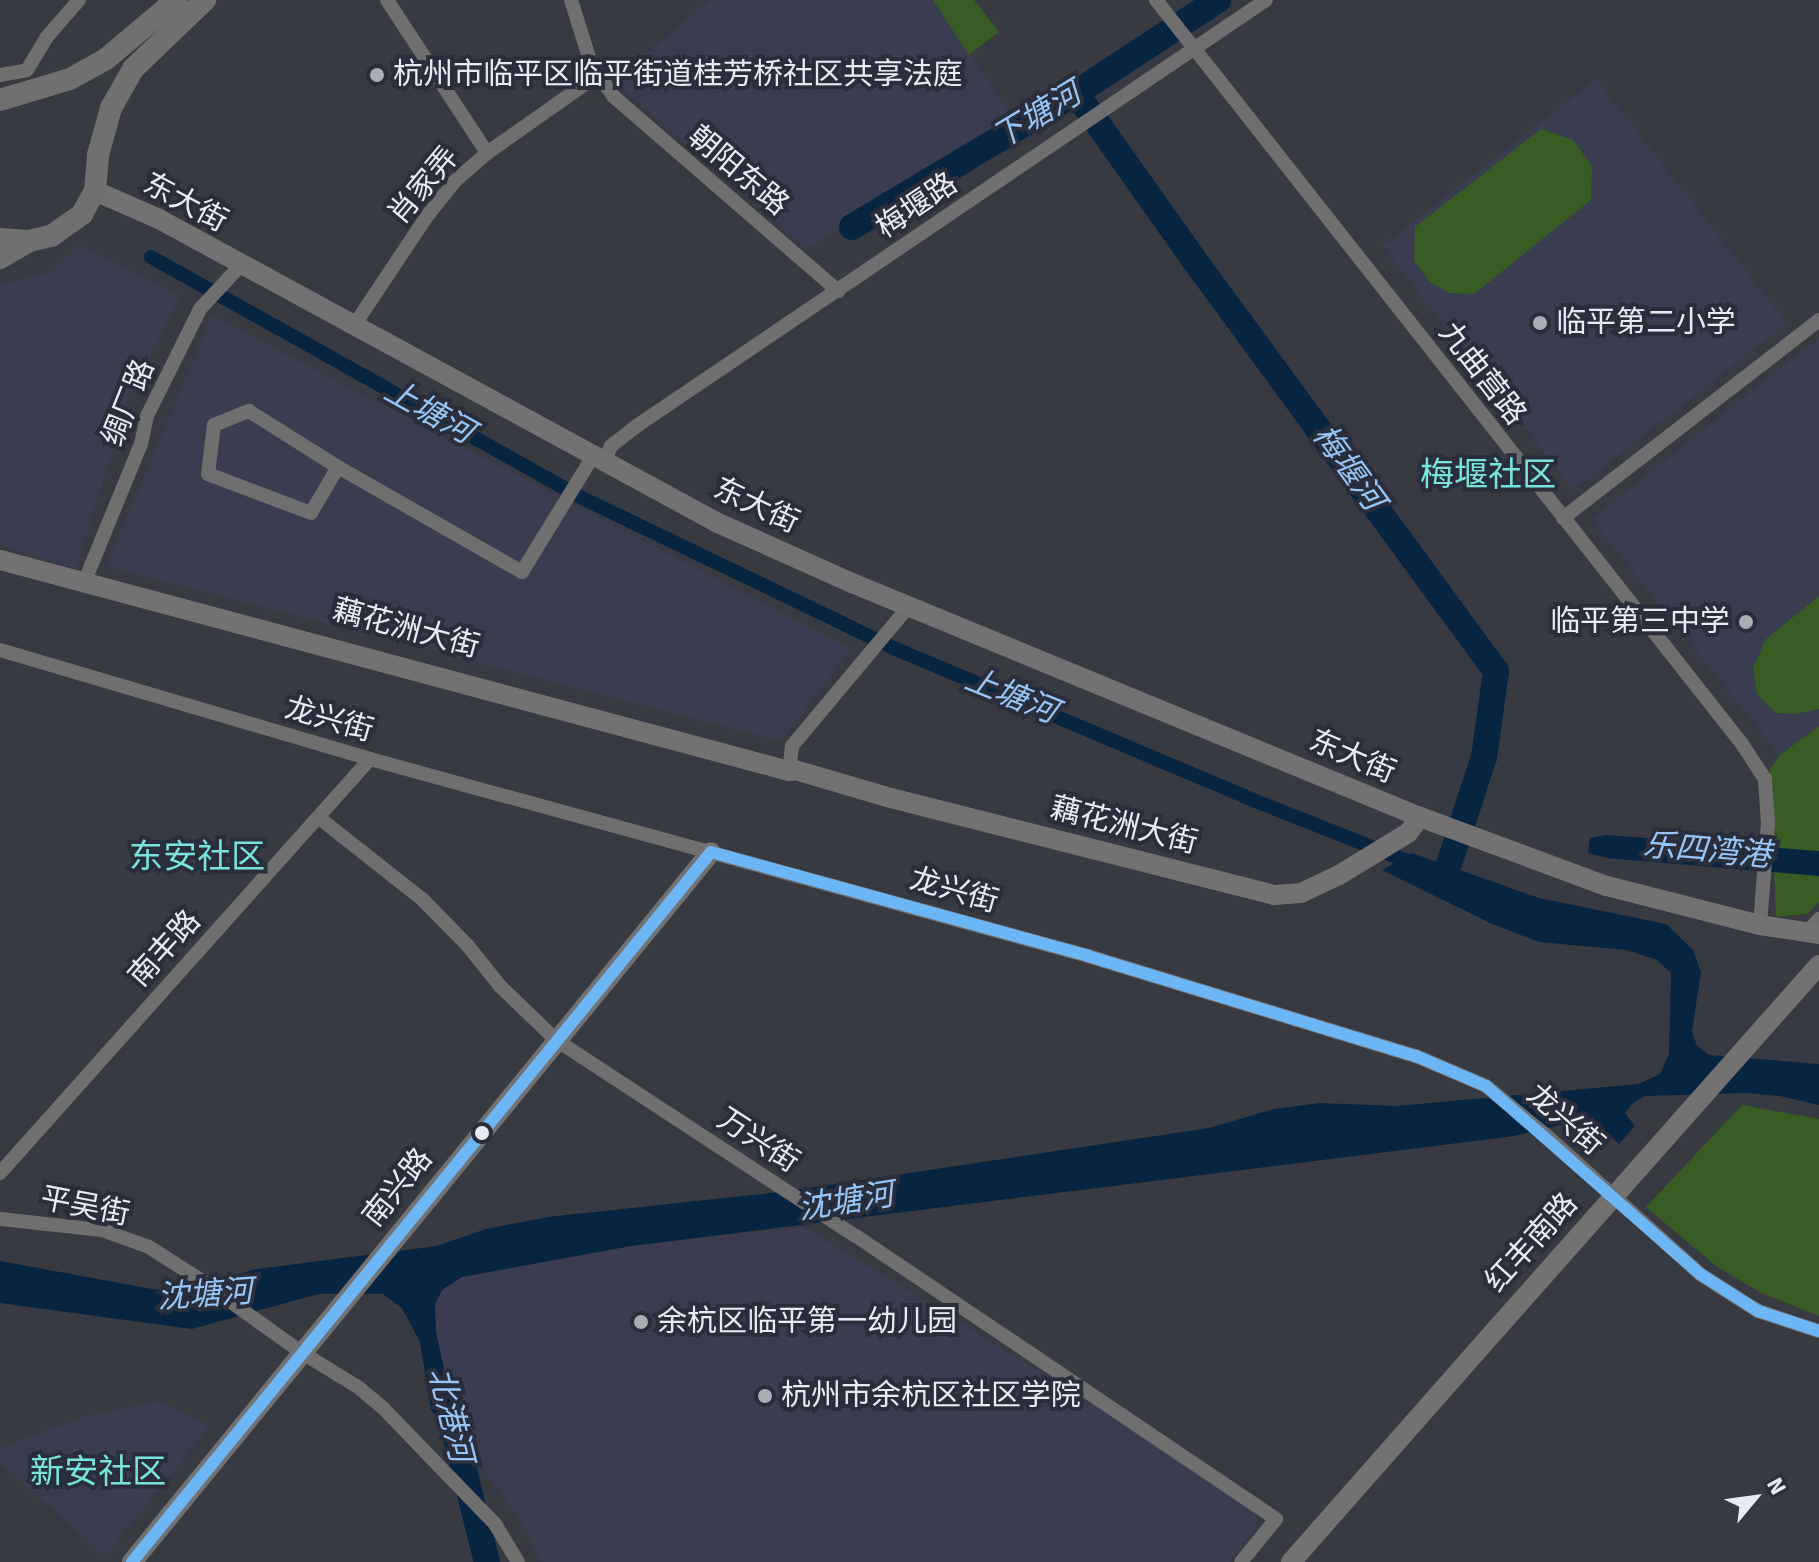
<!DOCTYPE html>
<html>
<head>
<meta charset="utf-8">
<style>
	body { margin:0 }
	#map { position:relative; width:1819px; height:1562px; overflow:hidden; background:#383a41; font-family:Signika,"Noto Sans SC",sans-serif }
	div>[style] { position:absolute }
	.built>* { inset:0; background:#3a3d50; transform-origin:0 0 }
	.green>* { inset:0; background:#385c23 }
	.water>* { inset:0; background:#072440 }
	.canal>* { height:14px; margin:-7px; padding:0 7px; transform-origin:7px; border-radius:7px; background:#072440 }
	.river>* { height:26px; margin:-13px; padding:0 13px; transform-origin:13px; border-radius:13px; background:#072440 }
	.street>* { height:14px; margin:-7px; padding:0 7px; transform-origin:7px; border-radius:7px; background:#706f6f }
	.secondary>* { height:20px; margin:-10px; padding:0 10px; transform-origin:10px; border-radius:10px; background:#737172 }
	.primary>* { height:22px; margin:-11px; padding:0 11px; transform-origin:11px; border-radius:11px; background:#717071 }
	.secondary-bridge>* { height:20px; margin:-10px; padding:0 10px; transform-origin:10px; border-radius:10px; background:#737172 }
	.bus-1>* { height:12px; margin:-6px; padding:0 6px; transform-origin:6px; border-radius:6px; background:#6db6f5 }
	.dots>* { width:22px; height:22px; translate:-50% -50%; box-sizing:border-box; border:4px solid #2a2d3a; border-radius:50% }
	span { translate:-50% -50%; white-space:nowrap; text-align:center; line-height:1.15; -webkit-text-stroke:8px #2a2d3a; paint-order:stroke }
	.poi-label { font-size:30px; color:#e9ebf4 }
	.left { translate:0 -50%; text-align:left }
	.right { translate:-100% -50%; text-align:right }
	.street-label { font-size:30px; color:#e9ebf4 }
	.water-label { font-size:32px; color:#97c5f7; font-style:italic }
	.quarter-label { font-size:34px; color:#79e4db }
	.north { position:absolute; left:1715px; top:1458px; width:80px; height:80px; -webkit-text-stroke:6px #2a2d3a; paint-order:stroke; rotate:61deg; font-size:22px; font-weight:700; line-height:32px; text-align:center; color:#e9ebf4 }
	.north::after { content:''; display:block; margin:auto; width:28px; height:36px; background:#e9ebf4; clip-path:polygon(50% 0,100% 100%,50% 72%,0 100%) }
</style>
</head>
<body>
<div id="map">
	<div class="built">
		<div style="clip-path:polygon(710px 0,933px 0,1015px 122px,806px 249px,614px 81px)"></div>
		<div style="left:1596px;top:79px;width:310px;height:271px;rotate:52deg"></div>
		<div style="clip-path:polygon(80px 245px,180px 296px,130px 393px,76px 569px,0 545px,0 288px,4px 284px,51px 273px)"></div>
		<div style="clip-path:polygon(212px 316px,851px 649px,781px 741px,106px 566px)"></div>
		<div style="clip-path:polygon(1819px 338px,1819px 726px,1780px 755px,1591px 519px)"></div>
		<div style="clip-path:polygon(804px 1227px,1247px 1499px,1258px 1516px,1253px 1534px,1229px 1562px,541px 1562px,521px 1520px,460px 1440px,436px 1332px,435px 1304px,442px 1290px,462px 1277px,631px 1246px)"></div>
		<div style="clip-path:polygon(158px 1401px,209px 1427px,105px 1556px,0 1463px,0 1449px,83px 1417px)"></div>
	</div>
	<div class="green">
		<div style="clip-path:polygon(933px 0,974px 0,999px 32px,969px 55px)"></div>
		<div style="clip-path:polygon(1541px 129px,1573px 140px,1592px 166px,1591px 200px,1474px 294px,1449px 293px,1430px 282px,1414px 261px,1415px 227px)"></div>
		<div style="clip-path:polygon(1819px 596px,1819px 709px,1796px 714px,1776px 713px,1757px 694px,1753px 669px,1765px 640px)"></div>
		<div style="clip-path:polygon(1819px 726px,1819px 902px,1807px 914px,1776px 917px,1770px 769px,1780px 755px)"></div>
		<div style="clip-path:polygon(1742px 1105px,1819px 1119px,1819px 1316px,1761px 1293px,1716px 1266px,1646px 1207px)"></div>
	</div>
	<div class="water">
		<div style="clip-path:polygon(1606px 835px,1819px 851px,1819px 876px,1607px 858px,1588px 853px,1590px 838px)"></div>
		<div style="clip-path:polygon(1412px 853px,1539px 898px,1666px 924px,1693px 950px,1701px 972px,1692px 1031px,1697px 1046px,1709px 1055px,1819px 1064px,1819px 1105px,1780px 1096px,1745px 1093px,1645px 1096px,1632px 1104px,1625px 1113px,1635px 1126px,1619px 1144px,1604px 1130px,1572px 1122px,1514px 1136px,631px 1246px,462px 1277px,442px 1290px,435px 1304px,436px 1332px,460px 1440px,431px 1410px,420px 1342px,402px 1308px,383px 1294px,318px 1294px,192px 1329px,0 1303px,0 1261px,174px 1293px,257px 1269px,437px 1246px,486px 1229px,548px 1217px,789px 1191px,1209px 1128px,1274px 1109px,1319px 1103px,1397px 1106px,1639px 1084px,1660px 1074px,1669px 1054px,1671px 973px,1657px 960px,1627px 950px,1539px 942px,1490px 923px,1382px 870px)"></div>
	</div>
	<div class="canal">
		<div style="left:151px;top:257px;width:489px;rotate:29.2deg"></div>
		<div style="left:578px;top:496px;width:353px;rotate:25.7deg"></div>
		<div style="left:896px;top:649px;width:388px;rotate:22.9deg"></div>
		<div style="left:1253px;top:800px;width:180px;rotate:21.6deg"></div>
	</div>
	<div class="river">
		<div style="left:1076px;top:93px;width:206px;rotate:54.7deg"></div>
		<div style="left:1195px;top:261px;width:509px;rotate:53.72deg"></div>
		<div style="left:1496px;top:671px;width:87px;rotate:97.9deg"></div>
		<div style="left:1484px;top:757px;width:125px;rotate:108.1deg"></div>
		<div style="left:852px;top:227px;width:261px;rotate:-30.9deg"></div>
		<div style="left:1076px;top:93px;width:170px;rotate:-33.2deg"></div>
		<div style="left:446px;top:1399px;width:168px;rotate:75.9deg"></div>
	</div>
	<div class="street">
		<div style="left:387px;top:0;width:183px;rotate:56.8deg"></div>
		<div style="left:571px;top:0;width:67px;rotate:72.6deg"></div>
		<div style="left:591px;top:64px;width:39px;rotate:55deg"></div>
		<div style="left:613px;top:96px;width:298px;rotate:40.9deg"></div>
		<div style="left:1156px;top:0;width:947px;rotate:51.77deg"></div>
		<div style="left:1742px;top:744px;width:42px;rotate:56.7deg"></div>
		<div style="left:1765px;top:779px;width:44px;rotate:86.1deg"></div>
		<div style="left:1768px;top:823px;width:102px;rotate:94.5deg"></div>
		<div style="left:0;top:75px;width:27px;rotate:-10deg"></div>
		<div style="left:27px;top:70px;width:37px;rotate:-59deg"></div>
		<div style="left:46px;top:38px;width:50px;rotate:-49deg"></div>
		<div style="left:353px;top:327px;width:133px;rotate:-56.3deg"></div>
		<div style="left:427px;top:216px;width:45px;rotate:-51.3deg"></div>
		<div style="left:455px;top:181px;width:43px;rotate:-41.2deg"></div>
		<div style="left:487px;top:153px;width:136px;rotate:-35.1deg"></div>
		<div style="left:604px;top:462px;width:17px;rotate:-66deg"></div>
		<div style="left:611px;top:446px;width:34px;rotate:-38deg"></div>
		<div style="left:638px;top:425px;width:758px;rotate:-34.09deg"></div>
		<div style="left:338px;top:467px;width:53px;rotate:120.4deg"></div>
		<div style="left:311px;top:513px;width:110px;rotate:-159.3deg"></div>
		<div style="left:208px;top:474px;width:49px;rotate:-83deg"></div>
		<div style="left:214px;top:425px;width:38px;rotate:-22deg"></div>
		<div style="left:249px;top:411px;width:105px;rotate:32.2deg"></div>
		<div style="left:338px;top:467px;width:212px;rotate:29.7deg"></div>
		<div style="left:522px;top:572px;width:136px;rotate:-58.5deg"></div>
		<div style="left:1563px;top:518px;width:324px;rotate:-37.7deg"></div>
		<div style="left:88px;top:573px;width:139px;rotate:-67.7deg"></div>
		<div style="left:141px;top:444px;width:29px;rotate:-78deg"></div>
		<div style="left:147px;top:416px;width:119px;rotate:-63.6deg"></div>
		<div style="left:200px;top:309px;width:59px;rotate:-47.1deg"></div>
		<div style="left:0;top:650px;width:386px;rotate:16.4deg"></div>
		<div style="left:370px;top:759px;width:745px;rotate:15.34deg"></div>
		<div style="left:1088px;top:956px;width:343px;rotate:17deg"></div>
		<div style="left:1416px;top:1056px;width:76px;rotate:23.2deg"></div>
		<div style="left:1486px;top:1086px;width:80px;rotate:39.4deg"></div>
		<div style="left:1548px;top:1137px;width:205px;rotate:42deg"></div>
		<div style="left:1700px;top:1274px;width:69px;rotate:32.5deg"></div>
		<div style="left:1758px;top:1311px;width:64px;rotate:18.2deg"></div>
		<div style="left:789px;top:771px;width:25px;rotate:-83deg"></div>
		<div style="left:792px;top:746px;width:182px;rotate:-50.1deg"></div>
		<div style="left:318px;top:817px;width:134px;rotate:38.3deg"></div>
		<div style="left:423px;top:900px;width:64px;rotate:45.6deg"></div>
		<div style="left:468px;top:946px;width:53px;rotate:51.2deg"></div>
		<div style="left:501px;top:987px;width:76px;rotate:43.9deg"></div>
		<div style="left:556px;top:1040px;width:358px;rotate:33.2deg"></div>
		<div style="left:856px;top:1236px;width:506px;rotate:33.97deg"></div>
		<div style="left:1276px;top:1519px;width:55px;rotate:129.1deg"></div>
		<div style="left:1807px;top:932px;width:18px;rotate:-47deg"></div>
		<div style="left:0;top:1173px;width:555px;rotate:-48.21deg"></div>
		<div style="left:0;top:1219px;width:103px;rotate:6.2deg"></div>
		<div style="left:102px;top:1230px;width:50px;rotate:19.9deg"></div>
		<div style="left:149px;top:1247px;width:59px;rotate:32.6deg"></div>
		<div style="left:199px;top:1279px;width:125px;rotate:35.6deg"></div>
		<div style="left:301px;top:1352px;width:67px;rotate:31.6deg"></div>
		<div style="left:358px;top:1387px;width:34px;rotate:40deg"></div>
		<div style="left:384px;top:1409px;width:160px;rotate:46deg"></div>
		<div style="left:495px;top:1524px;width:44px;rotate:58.8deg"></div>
	</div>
	<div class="secondary">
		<div style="left:95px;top:191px;width:70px;rotate:23.6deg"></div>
		<div style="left:159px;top:219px;width:636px;rotate:28.54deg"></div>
		<div style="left:718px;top:523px;width:147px;rotate:24.1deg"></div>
		<div style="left:852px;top:583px;width:614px;rotate:22.39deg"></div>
		<div style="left:1420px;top:817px;width:199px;rotate:20.3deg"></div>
		<div style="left:1607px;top:886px;width:158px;rotate:14.3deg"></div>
		<div style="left:1760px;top:925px;width:60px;rotate:8.7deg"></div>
		<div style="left:0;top:560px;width:817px;rotate:14.97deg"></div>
		<div style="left:789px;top:771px;width:6px;rotate:-9deg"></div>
		<div style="left:795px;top:770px;width:100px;rotate:16.3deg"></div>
		<div style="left:891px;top:798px;width:395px;rotate:14.2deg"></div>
		<div style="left:1274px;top:895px;width:27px;rotate:-4deg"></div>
		<div style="left:1301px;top:893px;width:42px;rotate:-25.3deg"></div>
		<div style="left:1339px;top:875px;width:81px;rotate:-31.3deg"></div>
		<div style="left:1408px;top:833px;width:20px;rotate:-53deg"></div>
		<div style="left:132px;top:1562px;width:916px;rotate:-50.8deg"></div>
		<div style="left:1291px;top:1562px;width:280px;rotate:-48.6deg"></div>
	</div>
	<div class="primary">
		<div style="left:0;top:100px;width:73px;rotate:-16.7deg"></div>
		<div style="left:70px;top:79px;width:41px;rotate:-29.1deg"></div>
		<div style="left:106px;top:59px;width:92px;rotate:-40.1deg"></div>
		<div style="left:0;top:239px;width:29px;rotate:4deg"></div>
		<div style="left:29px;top:241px;width:23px;rotate:-13deg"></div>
		<div style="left:51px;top:236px;width:38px;rotate:-35deg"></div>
		<div style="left:82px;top:214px;width:26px;rotate:-61deg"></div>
		<div style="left:95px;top:191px;width:36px;rotate:-85deg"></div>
		<div style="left:98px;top:155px;width:49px;rotate:-74.5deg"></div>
		<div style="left:111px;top:108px;width:45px;rotate:-60.6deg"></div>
		<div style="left:133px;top:69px;width:100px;rotate:-43.8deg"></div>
		<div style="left:0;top:258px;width:34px;rotate:-30deg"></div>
	</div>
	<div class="secondary-bridge">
		<div style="left:1476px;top:1352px;width:517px;rotate:-48.45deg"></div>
	</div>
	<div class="bus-1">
		<div style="left:132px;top:1562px;width:916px;rotate:-50.8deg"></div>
		<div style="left:711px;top:852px;width:391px;rotate:15.4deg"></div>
		<div style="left:1088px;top:956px;width:343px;rotate:17deg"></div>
		<div style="left:1416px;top:1056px;width:76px;rotate:23.2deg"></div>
		<div style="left:1486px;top:1086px;width:285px;rotate:41.3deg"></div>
		<div style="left:1700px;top:1274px;width:69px;rotate:32.5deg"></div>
		<div style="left:1758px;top:1311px;width:64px;rotate:18.2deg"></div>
	</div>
	<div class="dots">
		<div style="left:377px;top:75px;background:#abadb5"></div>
		<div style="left:1540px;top:323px;background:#abadb5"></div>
		<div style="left:1746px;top:622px;background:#abadb5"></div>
		<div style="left:482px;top:1133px;background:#e9ebf4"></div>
		<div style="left:641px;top:1322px;background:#abadb5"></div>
		<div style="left:765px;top:1396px;background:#abadb5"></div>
	</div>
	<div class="poi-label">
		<span class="left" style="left:393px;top:75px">杭州市临平区临平街道桂芳桥社区共享法庭</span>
		<span class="left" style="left:1556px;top:323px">临平第二小学</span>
		<span class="right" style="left:1730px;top:622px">临平第三中学</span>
		<span class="left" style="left:657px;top:1322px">余杭区临平第一幼儿园</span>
		<span class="left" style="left:781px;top:1396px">杭州市余杭区社区学院</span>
	</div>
	<div class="street-label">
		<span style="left:738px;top:171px;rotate:40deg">朝阳东路</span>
		<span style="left:424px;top:186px;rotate:-50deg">肖家弄</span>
		<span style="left:185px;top:203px;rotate:28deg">东大街</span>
		<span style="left:917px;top:206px;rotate:-34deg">梅堰路</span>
		<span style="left:1482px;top:374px;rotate:52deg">九曲营路</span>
		<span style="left:129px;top:403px;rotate:-68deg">绸厂路</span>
		<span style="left:756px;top:506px;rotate:25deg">东大街</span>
		<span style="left:406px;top:629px;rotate:15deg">藕花洲大街</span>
		<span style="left:329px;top:720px;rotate:16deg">龙兴街</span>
		<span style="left:1352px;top:757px;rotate:23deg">东大街</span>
		<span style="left:1124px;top:826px;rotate:14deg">藕花洲大街</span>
		<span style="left:954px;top:891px;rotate:16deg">龙兴街</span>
		<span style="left:165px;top:949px;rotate:-48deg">南丰路</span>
		<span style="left:1565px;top:1120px;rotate:41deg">龙兴街</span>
		<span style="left:758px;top:1141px;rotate:33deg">万兴街</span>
		<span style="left:398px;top:1188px;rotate:-51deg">南兴路</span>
		<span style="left:85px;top:1207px;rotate:11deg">平吴街</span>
		<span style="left:1532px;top:1243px;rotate:-48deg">红丰南路</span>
	</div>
	<div class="water-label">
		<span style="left:1037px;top:116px;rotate:-31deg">下塘河</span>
		<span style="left:429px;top:412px;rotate:29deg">上塘河</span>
		<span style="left:1348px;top:468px;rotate:54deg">梅堰河</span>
		<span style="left:1011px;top:696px;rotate:22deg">上塘河</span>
		<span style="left:1707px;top:851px;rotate:5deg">乐四湾港</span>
		<span style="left:846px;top:1202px;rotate:-9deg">沈塘河</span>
		<span style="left:205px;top:1295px;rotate:-4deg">沈塘河</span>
		<span style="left:450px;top:1415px;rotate:76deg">北港河</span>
	</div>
	<div class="quarter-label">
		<span style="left:1488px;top:476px">梅堰社区</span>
		<span style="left:197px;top:858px">东安社区</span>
		<span style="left:98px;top:1473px">新安社区</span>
	</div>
	<div class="north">N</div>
</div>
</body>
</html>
